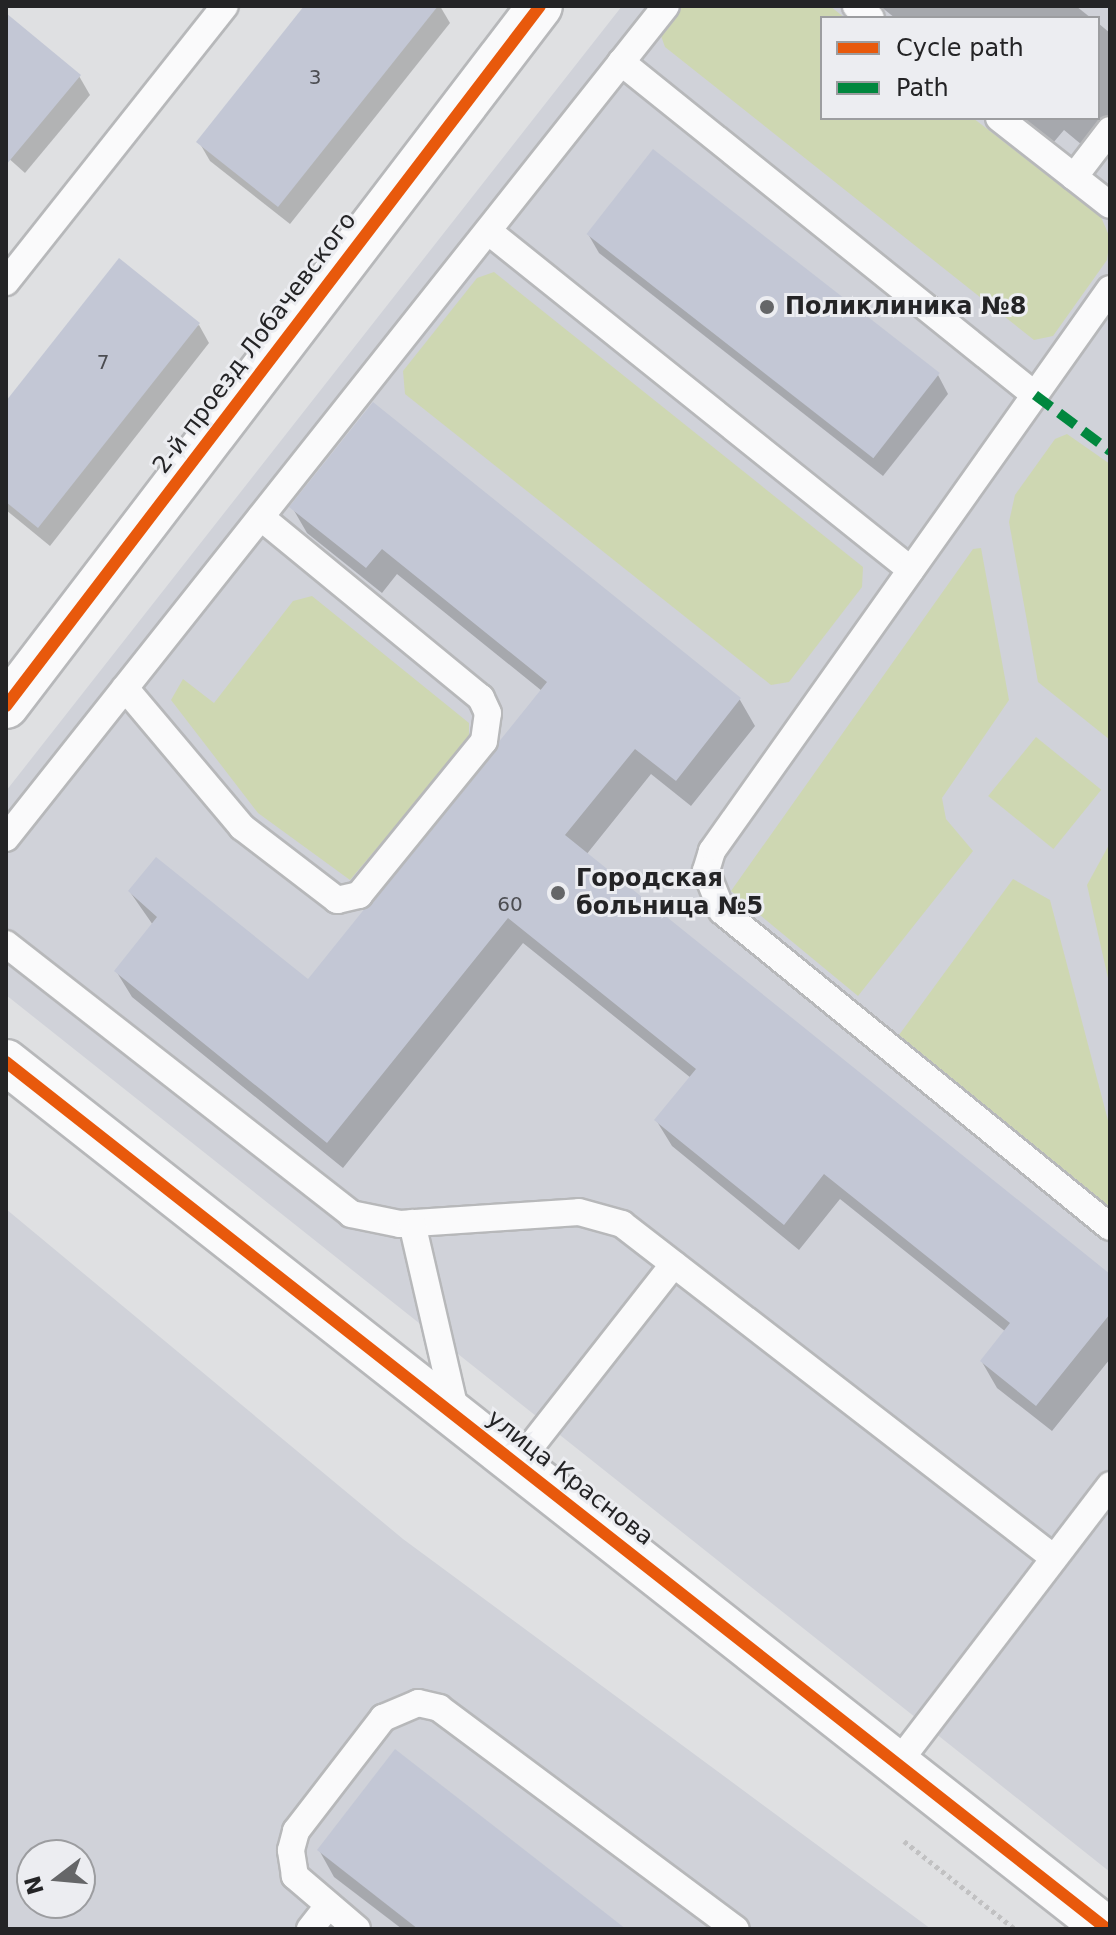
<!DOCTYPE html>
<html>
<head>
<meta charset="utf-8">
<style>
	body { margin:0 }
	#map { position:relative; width:1116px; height:1935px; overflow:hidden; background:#dfe0e2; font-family:"DejaVu Sans",sans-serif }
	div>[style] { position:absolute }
	.built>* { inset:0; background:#d0d2d9 }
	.green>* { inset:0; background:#ced7b2; transform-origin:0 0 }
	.shadow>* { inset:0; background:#0003 }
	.building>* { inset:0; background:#c3c7d5; transform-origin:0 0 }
	.path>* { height:5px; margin-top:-2.5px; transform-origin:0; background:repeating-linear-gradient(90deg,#c1c1c2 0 4px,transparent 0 8px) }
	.roads { filter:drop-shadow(2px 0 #b7b8ba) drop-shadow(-2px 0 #b7b8ba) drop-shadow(0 2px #b7b8ba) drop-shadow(0 -2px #b7b8ba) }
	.lane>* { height:26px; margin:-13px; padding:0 13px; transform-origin:13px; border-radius:13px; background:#fafafb }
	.street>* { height:44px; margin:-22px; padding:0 22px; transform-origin:22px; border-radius:22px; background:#fafafb }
	.secondary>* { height:44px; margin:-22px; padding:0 22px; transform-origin:22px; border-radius:22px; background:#fafafb }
	.quiet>* { height:10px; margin-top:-5px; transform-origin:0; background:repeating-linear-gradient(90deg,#00873e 0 20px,transparent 0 30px) }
	.cycleway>* { height:12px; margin:-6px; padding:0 6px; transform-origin:6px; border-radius:6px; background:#e8590c }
	.dots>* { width:22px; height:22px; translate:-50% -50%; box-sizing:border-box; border:4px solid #ecedf1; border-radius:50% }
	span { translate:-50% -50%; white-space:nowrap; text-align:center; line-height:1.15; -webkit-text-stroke:6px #ecedf1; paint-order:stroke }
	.number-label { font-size:20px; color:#4c4d52 }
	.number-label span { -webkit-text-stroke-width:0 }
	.poi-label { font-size:24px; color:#242426; font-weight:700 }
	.left { translate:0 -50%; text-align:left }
	.street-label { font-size:24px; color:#242426 }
	.frame { position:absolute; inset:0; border:8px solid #242426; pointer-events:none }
	.legend { position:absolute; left:820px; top:16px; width:280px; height:104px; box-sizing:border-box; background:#ecedf1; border:2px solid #9c9da0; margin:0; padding:10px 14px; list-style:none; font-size:24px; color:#242426 }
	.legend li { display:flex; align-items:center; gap:16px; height:40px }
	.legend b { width:40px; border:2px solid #9c9da0 }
	.north { position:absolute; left:16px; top:1839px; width:80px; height:80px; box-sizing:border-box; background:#ecedf1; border:2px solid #9c9da0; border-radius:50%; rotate:254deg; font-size:22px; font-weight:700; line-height:32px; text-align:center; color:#242426 }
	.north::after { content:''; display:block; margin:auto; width:28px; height:36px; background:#656668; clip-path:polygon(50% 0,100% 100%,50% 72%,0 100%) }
</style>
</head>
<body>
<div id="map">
	<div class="built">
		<div style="clip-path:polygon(evenodd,622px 6px,1110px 6px,1110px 1872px,6px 995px,6px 791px,622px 6px,822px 18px,1098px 18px,1098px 118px,822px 118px,822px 18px)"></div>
		<div style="clip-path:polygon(evenodd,6px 1209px,403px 1539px,931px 1929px,6px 1929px,6px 1209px,32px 1855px,80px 1855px,80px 1903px,32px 1903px,32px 1855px)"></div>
	</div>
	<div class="green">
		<div style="clip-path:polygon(678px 6px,830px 6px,845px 18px,822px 18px,822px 118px,973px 118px,1101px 217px,1110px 238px,1107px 260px,1053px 336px,1034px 340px,665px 47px,660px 33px)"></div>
		<div style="clip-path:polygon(494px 272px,863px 567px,862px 587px,789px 682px,771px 685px,405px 394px,403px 371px,477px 278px)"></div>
		<div style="clip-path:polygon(1067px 434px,1110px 464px,1110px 740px,1038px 682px,1009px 522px,1015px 495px,1055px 439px)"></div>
		<div style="clip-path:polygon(981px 548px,1009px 700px,942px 798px,946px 819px,973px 851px,858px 996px,731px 891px,973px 549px)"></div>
		<div style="clip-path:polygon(312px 596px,469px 723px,469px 739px,350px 880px,258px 813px,171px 700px,183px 679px,214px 703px,293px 601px)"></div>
		<div style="left:1036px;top:737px;width:84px;height:76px;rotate:39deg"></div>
		<div style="clip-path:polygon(1110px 843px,1110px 987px,1087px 885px)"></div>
		<div style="clip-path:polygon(1013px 879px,1050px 900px,1110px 1128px,1110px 1207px,899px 1035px)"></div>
	</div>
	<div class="shadow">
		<div style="clip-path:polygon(306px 6px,440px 6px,450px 23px,290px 224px,210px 161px,199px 142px)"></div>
		<div style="clip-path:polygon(880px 6px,1076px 6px,1091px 18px,895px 18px)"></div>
		<div style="clip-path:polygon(6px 15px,79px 76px,90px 95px,25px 173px,6px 156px)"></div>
		<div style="clip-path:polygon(1098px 23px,1110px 33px,1110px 135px,1094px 155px,1064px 130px,1053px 143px,1022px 118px,1098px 118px)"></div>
		<div style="clip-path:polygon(588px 234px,938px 375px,948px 394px,883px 476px,599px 253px)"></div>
		<div style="clip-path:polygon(199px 325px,209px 343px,50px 546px,6px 510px,6px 404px)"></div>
		<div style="clip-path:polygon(373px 404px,740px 700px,755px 726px,691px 806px,651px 774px,586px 855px,1110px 1277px,1110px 1359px,1052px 1431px,997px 1388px,982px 1362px,1006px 1332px,840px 1199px,799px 1250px,672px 1146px,656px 1120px,691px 1078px,523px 943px,343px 1168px,132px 997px,116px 971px,153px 925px,130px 892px,308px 982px,542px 691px,397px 574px,382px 593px,307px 533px,292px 507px)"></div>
		<div style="clip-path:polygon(319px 1850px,623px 1929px,402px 1929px,334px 1877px)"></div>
	</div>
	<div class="building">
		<div style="clip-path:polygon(304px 6px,438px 6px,278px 207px,196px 142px)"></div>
		<div style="clip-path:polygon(6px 13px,81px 75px,6px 165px)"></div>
		<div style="left:653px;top:149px;width:364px;height:108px;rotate:38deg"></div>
		<div style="clip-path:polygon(119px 258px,200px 323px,38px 528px,6px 502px,6px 401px)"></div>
		<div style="clip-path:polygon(373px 402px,741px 698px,676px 781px,635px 749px,565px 835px,1110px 1274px,1110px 1314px,1036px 1406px,980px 1361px,1010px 1323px,824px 1174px,784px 1225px,654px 1120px,696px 1069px,508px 918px,327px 1143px,114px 971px,157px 917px,128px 891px,156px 857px,308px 979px,547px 682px,382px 549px,366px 568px,289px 507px)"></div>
		<div style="clip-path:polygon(395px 1749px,626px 1929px,418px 1929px,317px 1850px)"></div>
	</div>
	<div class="path">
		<div style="left:904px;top:1841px;width:142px;rotate:38.4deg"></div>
	</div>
	<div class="roads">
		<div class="lane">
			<div style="left:856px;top:6px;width:19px;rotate:39deg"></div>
			<div style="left:621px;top:62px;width:531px;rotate:38.81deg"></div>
			<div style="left:999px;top:118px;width:141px;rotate:38.1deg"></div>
			<div style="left:1074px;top:177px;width:59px;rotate:-52.5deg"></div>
			<div style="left:488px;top:231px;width:542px;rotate:38.71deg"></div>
			<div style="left:6px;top:282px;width:352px;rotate:-51.6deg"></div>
			<div style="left:1110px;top:289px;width:689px;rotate:125.31deg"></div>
			<div style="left:712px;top:851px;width:21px;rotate:107deg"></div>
			<div style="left:706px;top:871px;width:43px;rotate:68.2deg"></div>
			<div style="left:722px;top:911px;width:500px;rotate:39.16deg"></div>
			<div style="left:125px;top:688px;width:182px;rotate:49.9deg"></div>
			<div style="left:242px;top:827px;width:120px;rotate:37.5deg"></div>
			<div style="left:337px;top:900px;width:23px;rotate:-13deg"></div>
			<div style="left:359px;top:895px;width:198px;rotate:-50.9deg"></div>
			<div style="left:484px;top:741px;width:28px;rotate:-82deg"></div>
			<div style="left:488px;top:713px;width:17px;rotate:-115deg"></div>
			<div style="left:481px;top:698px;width:285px;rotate:-140.6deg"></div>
			<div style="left:6px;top:838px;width:1062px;rotate:-51.58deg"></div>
			<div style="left:6px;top:944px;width:438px;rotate:38deg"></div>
			<div style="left:351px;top:1214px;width:50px;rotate:11.5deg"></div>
			<div style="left:400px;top:1224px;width:179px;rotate:-3.8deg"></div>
			<div style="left:579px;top:1212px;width:45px;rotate:15.6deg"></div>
			<div style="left:622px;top:1224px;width:546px;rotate:37.71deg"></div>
			<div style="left:412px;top:1223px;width:196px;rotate:77deg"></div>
			<div style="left:517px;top:1464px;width:254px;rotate:-51.9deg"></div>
			<div style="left:897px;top:1764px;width:351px;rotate:-52.6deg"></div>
			<div style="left:310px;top:1929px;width:29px;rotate:-52deg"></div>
			<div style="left:357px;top:1929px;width:82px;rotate:-139.5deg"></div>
			<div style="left:295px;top:1876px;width:26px;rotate:-99deg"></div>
			<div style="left:291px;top:1850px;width:20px;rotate:-75deg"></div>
			<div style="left:296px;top:1831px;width:143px;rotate:-52.4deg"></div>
			<div style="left:383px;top:1718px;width:38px;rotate:-23deg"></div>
			<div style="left:418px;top:1703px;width:22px;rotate:13deg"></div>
			<div style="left:439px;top:1708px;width:370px;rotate:36.7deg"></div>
		</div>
		<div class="street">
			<div style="left:6px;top:706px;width:880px;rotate:-52.66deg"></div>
		</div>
		<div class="secondary">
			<div style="left:6px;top:1062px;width:1401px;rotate:38.22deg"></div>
		</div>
	</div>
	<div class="quiet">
		<div style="left:1035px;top:395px;width:94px;rotate:36.7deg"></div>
	</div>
	<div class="cycleway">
		<div style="left:6px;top:706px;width:880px;rotate:-52.66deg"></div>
		<div style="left:6px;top:1062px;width:1401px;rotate:38.22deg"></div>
	</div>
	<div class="dots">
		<div style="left:767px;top:307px;background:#656668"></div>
		<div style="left:558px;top:893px;background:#656668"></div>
	</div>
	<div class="number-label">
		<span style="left:315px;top:77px">3</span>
		<span style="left:103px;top:362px">7</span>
		<span style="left:510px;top:904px">60</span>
	</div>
	<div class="poi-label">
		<span class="left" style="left:785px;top:307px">Поликлиника №8</span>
		<span class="left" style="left:576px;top:893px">Городская<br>больница №5</span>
	</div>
	<div class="street-label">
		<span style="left:255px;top:343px;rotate:-53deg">2-й проезд Лобачевского</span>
		<span style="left:570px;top:1478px;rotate:38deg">улица Краснова</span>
	</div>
	<div class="frame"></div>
	<ul class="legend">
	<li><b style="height:10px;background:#e8590c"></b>Cycle path</li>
	<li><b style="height:10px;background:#00873e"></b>Path</li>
	</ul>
	<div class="north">N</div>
</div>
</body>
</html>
